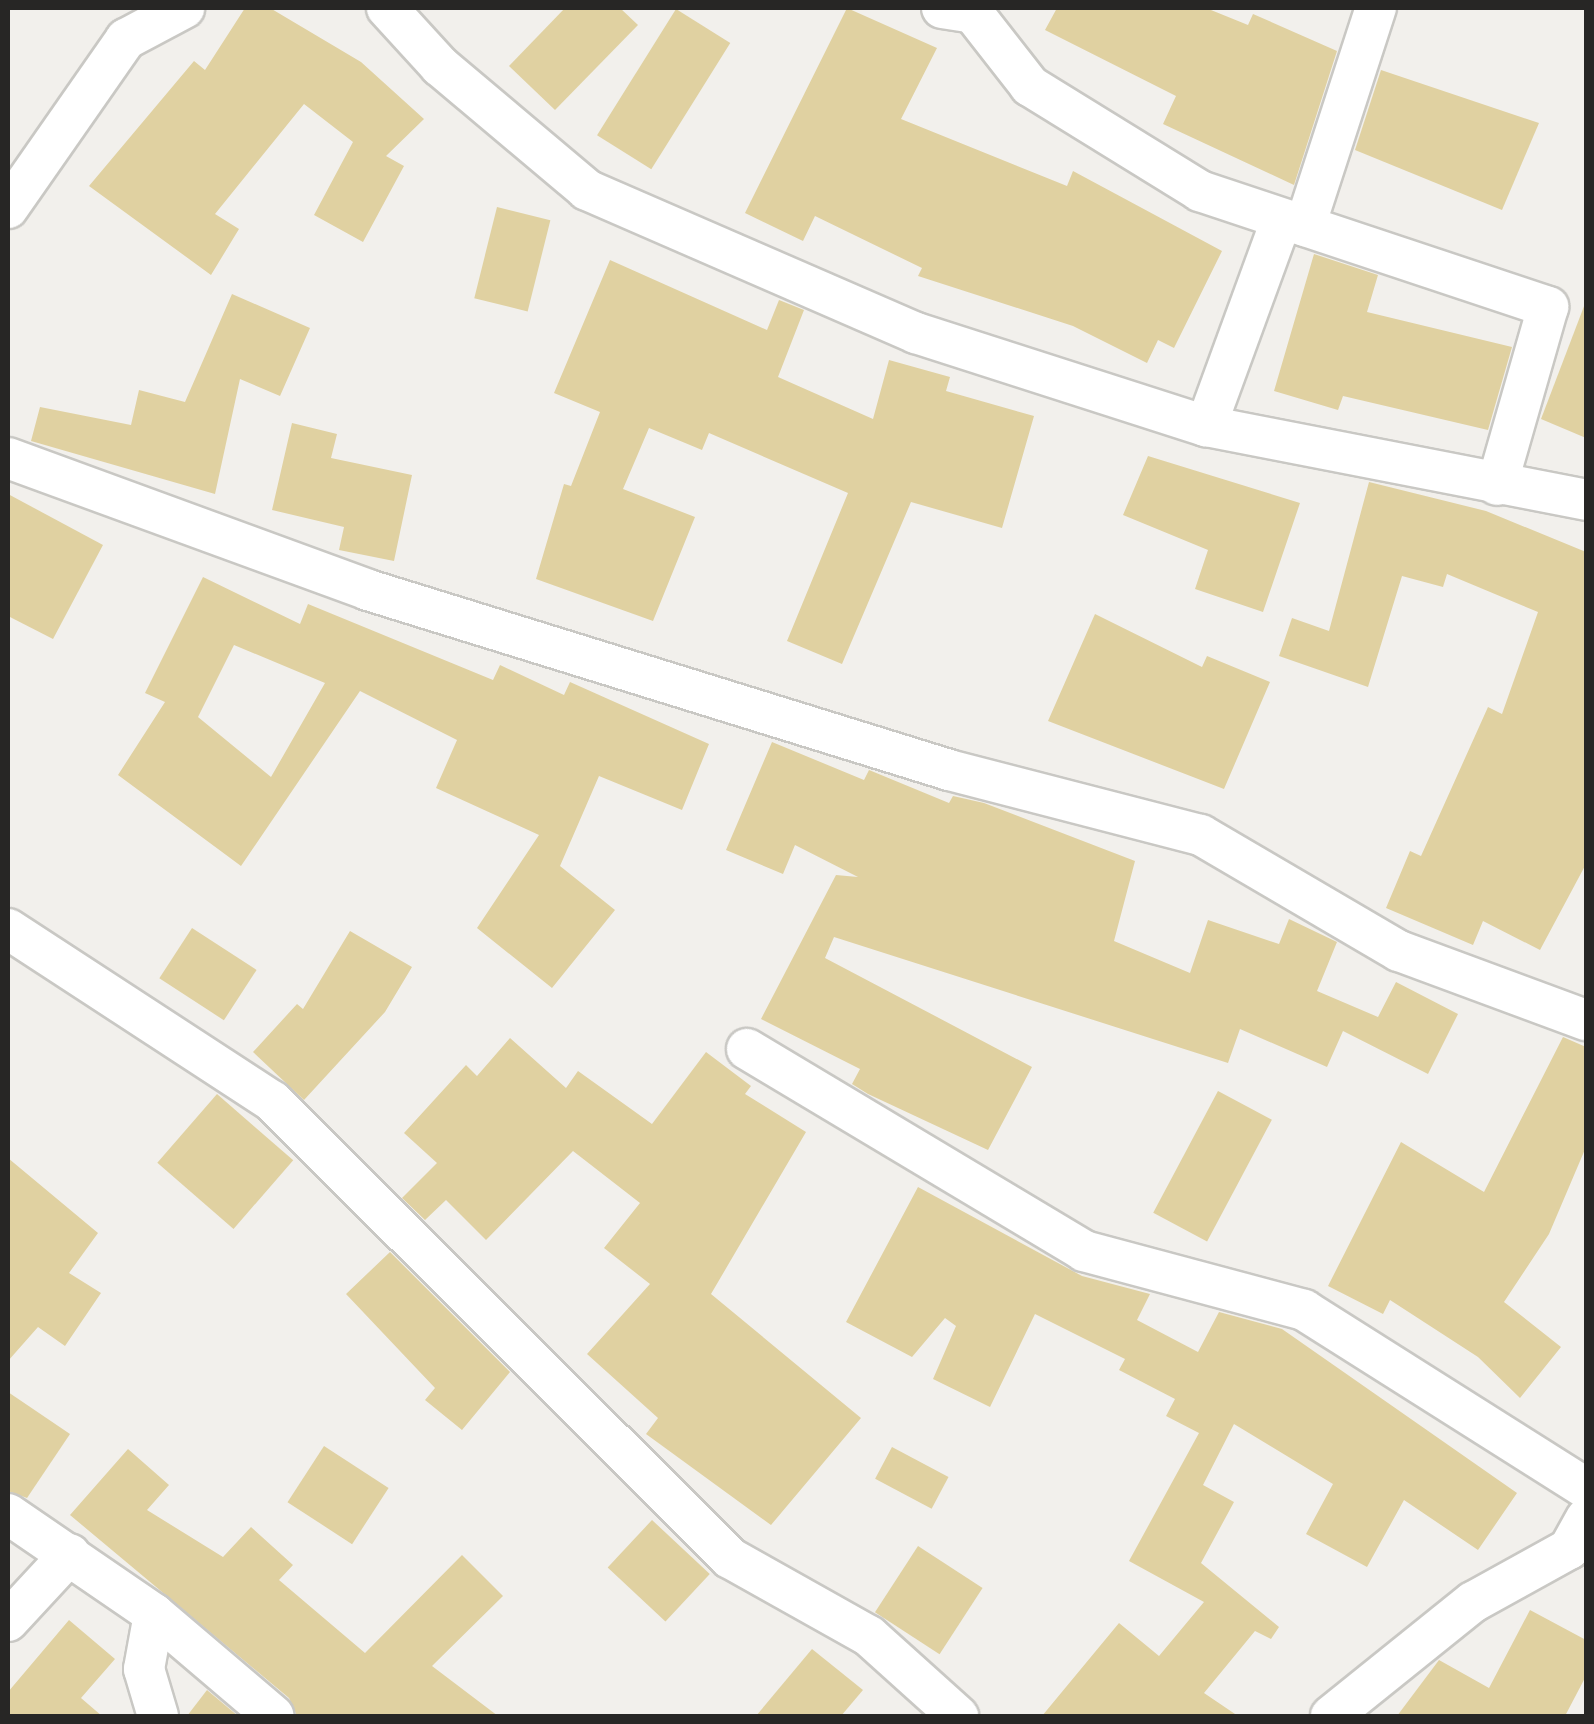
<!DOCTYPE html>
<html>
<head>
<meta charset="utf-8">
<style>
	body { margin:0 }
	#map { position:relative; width:1594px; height:1724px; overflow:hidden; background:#f2f0ec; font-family:"Roboto Serif",serif }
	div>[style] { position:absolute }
	.building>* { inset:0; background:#e0d1a1; transform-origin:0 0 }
	.roads { filter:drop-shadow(2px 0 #c9c8c4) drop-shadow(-2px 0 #c9c8c4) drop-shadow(0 2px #c9c8c4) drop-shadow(0 -2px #c9c8c4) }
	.minor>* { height:40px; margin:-20px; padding:0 20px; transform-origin:20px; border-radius:20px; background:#fff }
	span { translate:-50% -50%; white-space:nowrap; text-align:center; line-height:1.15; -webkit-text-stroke:10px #fffefa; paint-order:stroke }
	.frame { position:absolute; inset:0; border:10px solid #272625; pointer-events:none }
</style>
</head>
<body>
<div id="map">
	<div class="building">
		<div style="clip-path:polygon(245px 8px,270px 8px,361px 62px,424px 119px,386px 156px,404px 166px,363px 242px,314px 215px,353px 142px,304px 104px,215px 214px,239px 229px,211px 275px,89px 186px,194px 61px,205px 70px)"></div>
		<div style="clip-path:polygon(565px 8px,620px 8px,638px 25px,555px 110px,509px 66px)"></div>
		<div style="clip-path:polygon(847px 8px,937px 48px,901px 119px,1067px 186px,1073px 171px,1222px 251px,1174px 348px,1158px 340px,1147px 363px,1073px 326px,918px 276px,922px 268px,815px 216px,803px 241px,745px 213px)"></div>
		<div style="clip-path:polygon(1057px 8px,1206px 8px,1248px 25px,1253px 14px,1337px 51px,1294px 185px,1163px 124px,1176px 96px,1045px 30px)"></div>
		<div style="left:676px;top:9px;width:64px;height:149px;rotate:32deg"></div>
		<div style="clip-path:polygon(1381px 70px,1539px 123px,1502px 210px,1355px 150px)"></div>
		<div style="left:497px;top:207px;width:55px;height:94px;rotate:14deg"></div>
		<div style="clip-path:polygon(1314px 254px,1378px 275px,1367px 312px,1512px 347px,1488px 430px,1343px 396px,1338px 410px,1274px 391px)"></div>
		<div style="clip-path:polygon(610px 260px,767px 330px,779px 300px,804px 310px,778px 377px,873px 419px,889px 360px,950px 377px,946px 391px,1034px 416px,1002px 528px,911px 502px,842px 664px,787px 641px,848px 493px,709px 433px,702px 450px,649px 428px,623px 489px,695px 517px,653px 621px,536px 579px,564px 484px,571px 486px,600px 412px,554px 393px)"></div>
		<div style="clip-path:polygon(232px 294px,310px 328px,280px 396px,240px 379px,215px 494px,31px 441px,40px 407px,131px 425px,139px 390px,185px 402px)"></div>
		<div style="clip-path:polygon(1586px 301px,1586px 438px,1541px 419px)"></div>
		<div style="clip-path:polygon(292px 423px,337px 434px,331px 458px,412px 475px,394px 561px,339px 550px,344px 527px,272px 510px)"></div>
		<div style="clip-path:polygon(1148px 456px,1300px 503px,1263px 612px,1195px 589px,1208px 550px,1123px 515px)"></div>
		<div style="clip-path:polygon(1369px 482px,1486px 511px,1586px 552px,1586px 864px,1540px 950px,1483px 921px,1473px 945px,1386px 908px,1410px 851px,1421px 856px,1488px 707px,1502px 714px,1538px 612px,1447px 574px,1443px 587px,1402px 576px,1368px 687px,1279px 656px,1292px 618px,1329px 631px)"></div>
		<div style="clip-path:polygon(8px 494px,103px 545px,53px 639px,8px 616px)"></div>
		<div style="clip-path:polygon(evenodd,203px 577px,300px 624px,308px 604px,493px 680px,500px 665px,564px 695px,570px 682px,709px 744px,682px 810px,599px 776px,560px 866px,615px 910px,552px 988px,477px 928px,539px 835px,436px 788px,457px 740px,360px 691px,241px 866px,118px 775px,165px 702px,145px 693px,203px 577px,234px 645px,325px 683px,271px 777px,198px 717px,234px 645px)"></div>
		<div style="clip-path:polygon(1095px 614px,1202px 667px,1207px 656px,1270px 682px,1224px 789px,1048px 721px)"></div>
		<div style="clip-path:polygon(772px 742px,864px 780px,869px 770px,949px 803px,953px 796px,984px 803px,1135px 861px,1114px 941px,1190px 973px,1208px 920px,1279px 944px,1289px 919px,1337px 942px,1317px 991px,1378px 1017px,1396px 982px,1458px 1014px,1428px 1074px,1343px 1031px,1327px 1067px,1240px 1029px,1228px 1063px,834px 937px,825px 958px,1032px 1067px,988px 1150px,868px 1094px,852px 1084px,860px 1069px,761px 1019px,836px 875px,858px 877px,795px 845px,783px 874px,726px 850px)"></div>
		<div style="left:192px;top:928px;width:77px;height:60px;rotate:33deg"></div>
		<div style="clip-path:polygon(350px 931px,412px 967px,385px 1012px,304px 1100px,253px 1052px,297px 1004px,303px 1009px)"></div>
		<div style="clip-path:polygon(1563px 1037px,1586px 1047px,1586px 1147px,1549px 1234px,1504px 1302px,1561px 1347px,1520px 1398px,1478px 1357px,1390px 1300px,1383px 1314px,1328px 1286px,1401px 1142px,1484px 1192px)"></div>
		<div style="clip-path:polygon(510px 1038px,566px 1088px,578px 1071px,652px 1124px,706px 1052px,751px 1086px,745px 1094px,806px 1132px,711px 1294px,861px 1418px,771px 1525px,646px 1434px,658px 1418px,587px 1354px,650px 1284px,604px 1248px,640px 1203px,573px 1151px,486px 1240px,446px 1200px,425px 1220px,402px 1198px,437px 1163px,404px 1133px,466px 1065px,477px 1076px)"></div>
		<div style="left:1218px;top:1091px;width:61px;height:138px;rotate:28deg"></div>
		<div style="left:217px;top:1094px;width:101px;height:91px;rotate:41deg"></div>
		<div style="clip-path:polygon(8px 1158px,98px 1233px,69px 1273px,101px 1293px,65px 1346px,38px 1327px,8px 1361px)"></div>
		<div style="clip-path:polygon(918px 1187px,1082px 1276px,1150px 1294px,1137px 1320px,1198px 1352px,1219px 1312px,1282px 1329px,1517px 1493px,1478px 1550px,1404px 1500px,1367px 1567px,1306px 1534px,1333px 1484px,1234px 1424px,1203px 1485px,1234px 1502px,1201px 1563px,1279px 1627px,1271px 1639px,1255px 1631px,1204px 1693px,1238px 1716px,1042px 1716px,1119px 1623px,1159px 1656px,1204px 1602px,1129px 1561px,1199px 1433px,1166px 1416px,1175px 1399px,1119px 1370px,1125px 1359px,1035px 1314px,990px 1407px,933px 1379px,956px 1326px,945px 1318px,912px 1357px,846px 1322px)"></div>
		<div style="clip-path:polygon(390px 1252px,510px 1372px,462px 1430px,425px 1400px,435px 1388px,346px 1294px)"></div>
		<div style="clip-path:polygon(8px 1392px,70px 1434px,27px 1498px,8px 1491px)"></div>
		<div style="left:324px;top:1446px;width:77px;height:67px;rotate:33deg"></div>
		<div style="left:892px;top:1447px;width:64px;height:36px;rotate:28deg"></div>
		<div style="clip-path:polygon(128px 1449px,169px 1485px,147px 1510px,223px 1557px,251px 1527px,293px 1565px,279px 1580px,365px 1653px,462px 1555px,503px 1596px,432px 1666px,498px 1716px,297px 1716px,289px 1698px,70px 1515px)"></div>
		<div style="left:652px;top:1520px;width:79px;height:65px;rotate:43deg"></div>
		<div style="left:918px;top:1546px;width:77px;height:79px;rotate:33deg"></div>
		<div style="clip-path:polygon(1530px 1610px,1586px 1640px,1586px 1676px,1565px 1716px,1397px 1716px,1439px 1660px,1489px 1688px)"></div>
		<div style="clip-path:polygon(69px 1620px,115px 1659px,81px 1698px,102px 1716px,8px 1716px,8px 1692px)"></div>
		<div style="clip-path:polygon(812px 1649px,863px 1690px,841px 1716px,756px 1716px)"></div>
		<div style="clip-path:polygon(207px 1690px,238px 1716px,187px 1716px)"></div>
	</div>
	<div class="roads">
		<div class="minor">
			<div style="left:387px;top:8px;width:79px;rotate:47.6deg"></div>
			<div style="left:440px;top:66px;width:192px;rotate:40.1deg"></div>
			<div style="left:587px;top:190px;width:359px;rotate:23.5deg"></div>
			<div style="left:916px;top:333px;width:305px;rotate:17.8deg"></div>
			<div style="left:1206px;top:426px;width:387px;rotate:11deg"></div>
			<div style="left:942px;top:8px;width:31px;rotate:9deg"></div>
			<div style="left:973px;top:13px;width:93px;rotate:52deg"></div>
			<div style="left:1030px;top:86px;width:200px;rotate:31.7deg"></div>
			<div style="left:1200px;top:191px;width:367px;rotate:18.4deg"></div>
			<div style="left:1548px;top:307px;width:185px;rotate:106deg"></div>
			<div style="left:8px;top:208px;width:206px;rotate:-55.1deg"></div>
			<div style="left:126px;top:39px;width:66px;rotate:-28.1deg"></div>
			<div style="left:1305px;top:226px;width:229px;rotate:-72deg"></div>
			<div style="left:1206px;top:426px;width:215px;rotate:-69.9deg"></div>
			<div style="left:8px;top:458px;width:383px;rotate:20.1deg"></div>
			<div style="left:368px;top:590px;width:608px;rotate:17.21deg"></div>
			<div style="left:949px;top:770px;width:260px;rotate:14.5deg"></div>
			<div style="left:1201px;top:835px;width:229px;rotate:30.4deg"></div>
			<div style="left:1399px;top:951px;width:199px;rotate:20.3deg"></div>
			<div style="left:8px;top:929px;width:315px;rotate:33.1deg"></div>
			<div style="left:272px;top:1101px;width:647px;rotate:44.94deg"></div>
			<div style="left:730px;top:1558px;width:159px;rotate:29.3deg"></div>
			<div style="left:869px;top:1636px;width:120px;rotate:42deg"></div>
			<div style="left:747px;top:1049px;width:393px;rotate:30.9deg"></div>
			<div style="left:1084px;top:1251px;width:228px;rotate:15deg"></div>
			<div style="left:1304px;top:1310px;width:333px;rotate:32.3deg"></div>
			<div style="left:8px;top:1514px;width:177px;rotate:34.4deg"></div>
			<div style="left:154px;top:1614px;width:157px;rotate:40.4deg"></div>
			<div style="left:154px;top:1614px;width:56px;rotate:100.3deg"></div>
			<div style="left:144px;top:1669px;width:49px;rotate:73.4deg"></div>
			<div style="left:8px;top:1621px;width:91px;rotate:-47.2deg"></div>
			<div style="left:1331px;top:1716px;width:182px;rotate:-38.8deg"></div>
			<div style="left:1473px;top:1602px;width:110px;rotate:-28.9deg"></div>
			<div style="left:1569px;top:1549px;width:35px;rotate:-61deg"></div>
		</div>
	</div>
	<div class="frame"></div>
</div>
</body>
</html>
